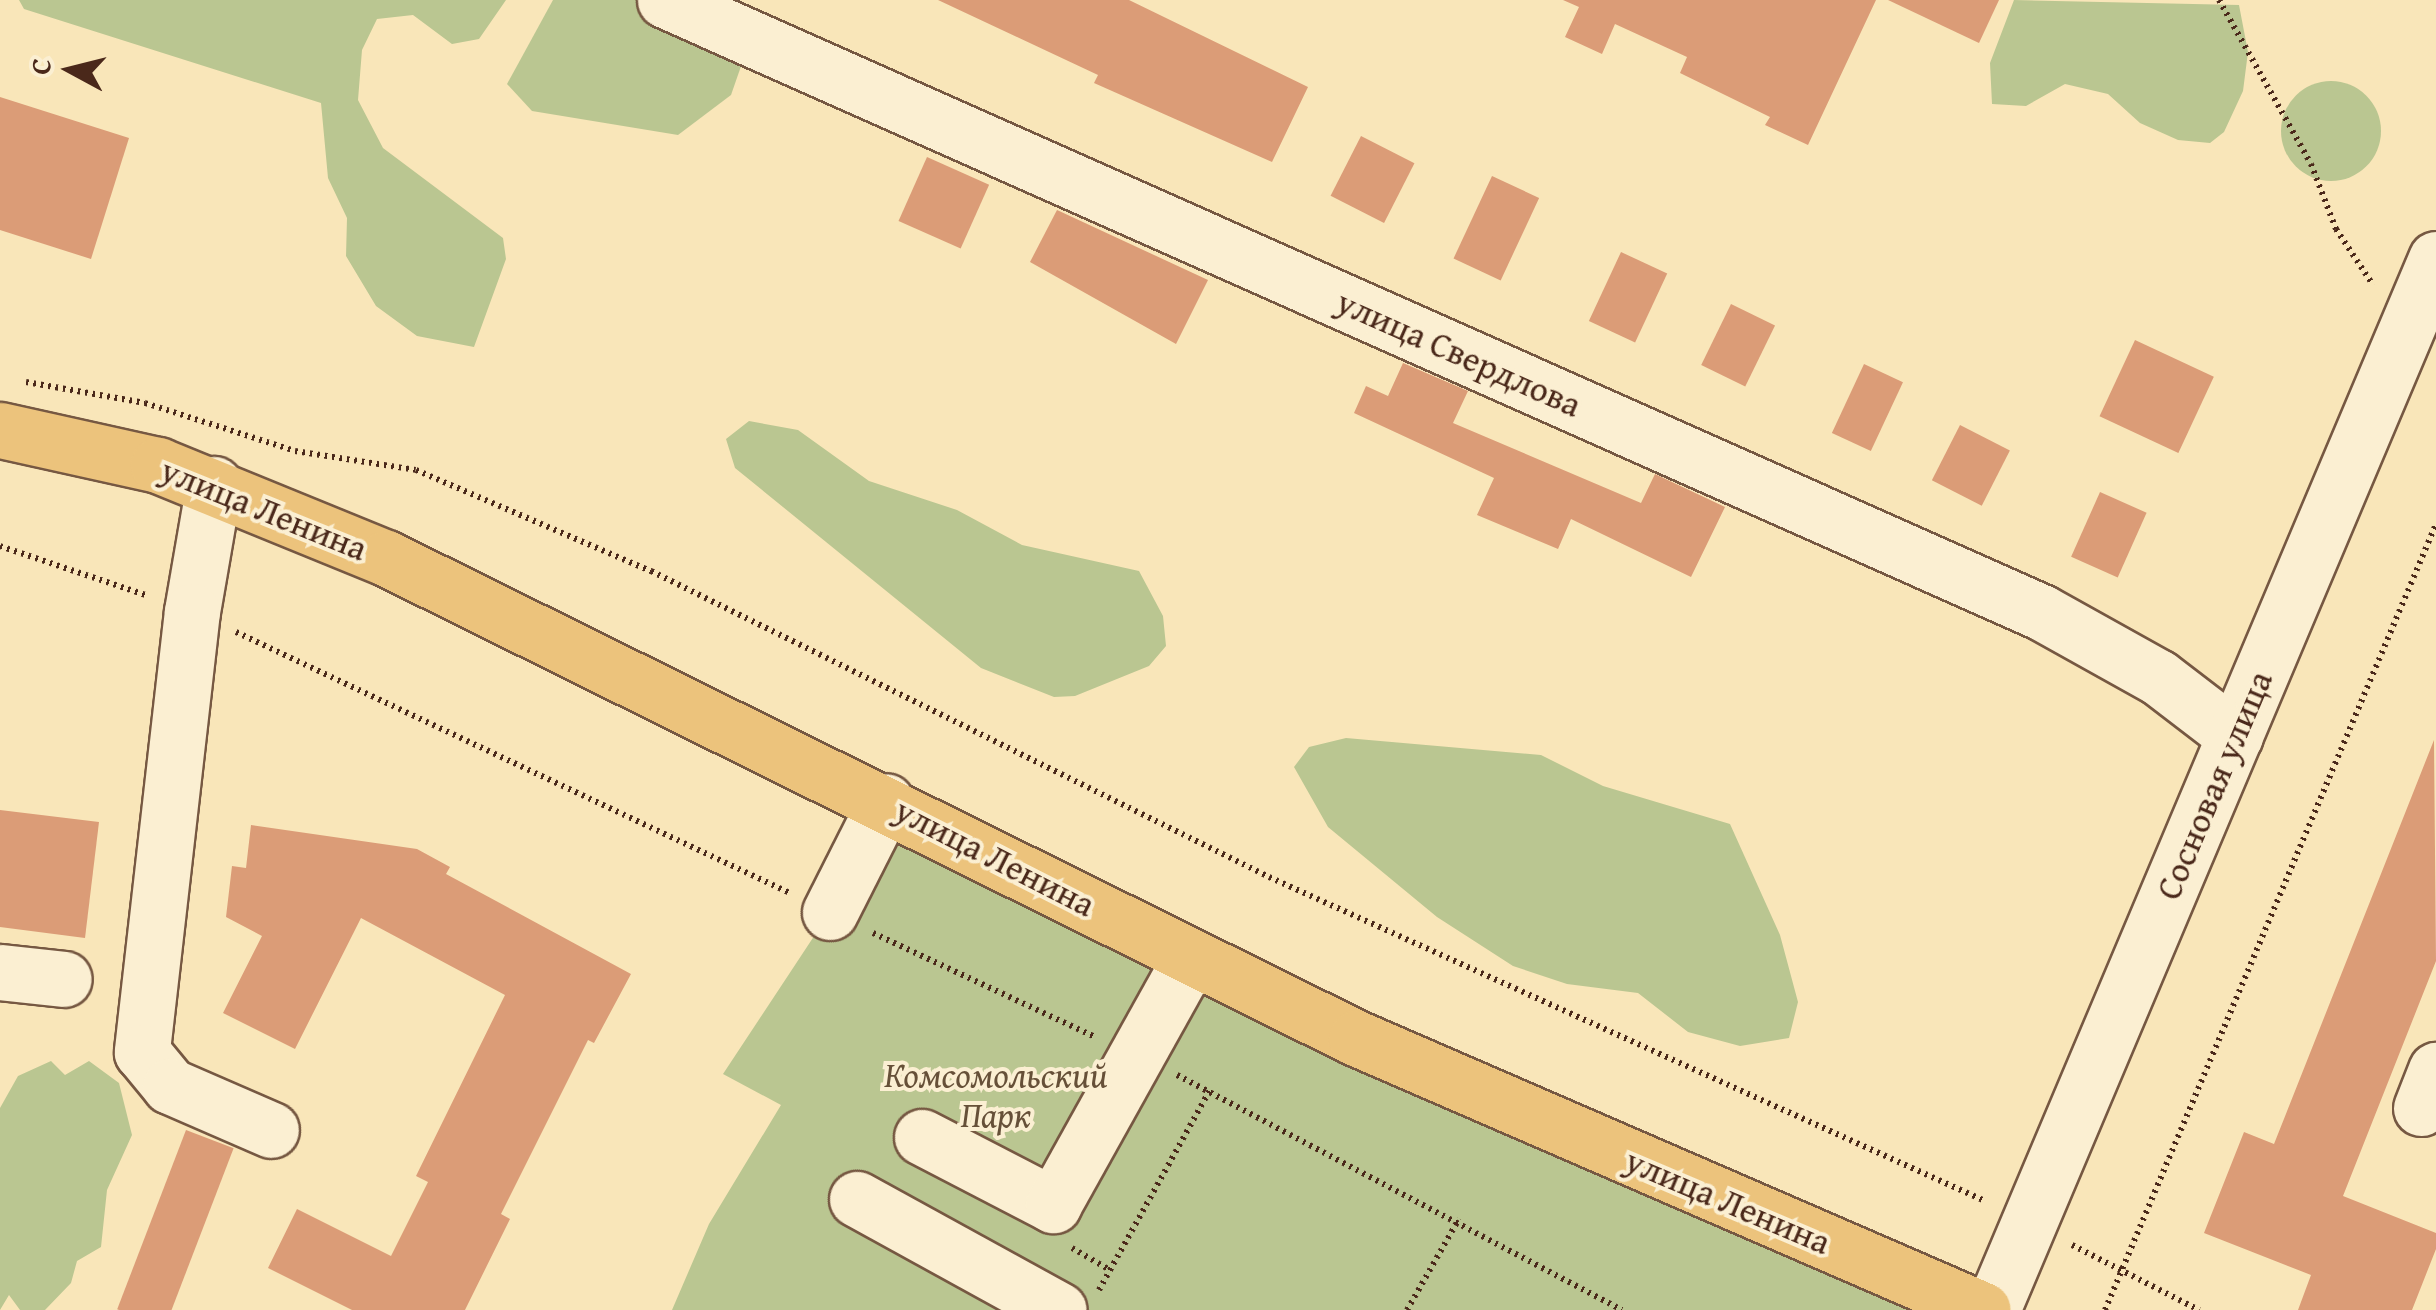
<!DOCTYPE html>
<html>
<head>
<meta charset="utf-8">
<style>
	body { margin:0 }
	#map { position:relative; width:2436px; height:1310px; overflow:hidden; background:#f9e6b9; font-family:"Gentium Book Plus",serif }
	div>[style] { position:absolute }
	.green>* { inset:0; background:#bac691 }
	.round { border-radius:50% }
	.building>* { inset:0; background:#db9c77; transform-origin:0 0 }
	.path>* { height:6px; margin-top:-3px; transform-origin:0; background:repeating-linear-gradient(90deg,#4a281a 0 2.5px,transparent 0 7.5px) }
	.roads { filter:drop-shadow(2px 0 #765842) drop-shadow(-2px 0 #765842) drop-shadow(0 2px #765842) drop-shadow(0 -2px #765842) }
	.minor>* { height:55px; margin:-27.5px; padding:0 27.5px; transform-origin:27.5px; border-radius:27.5px; background:#fbefd2 }
	.major>* { height:55px; margin:-27.5px; padding:0 27.5px; transform-origin:27.5px; border-radius:27.5px; background:#ecc37c }
	span { translate:-50% -50%; white-space:nowrap; text-align:center; line-height:1.15; -webkit-text-stroke:8px #fbefd2; paint-order:stroke }
	.street-label { font-size:35px; color:#4a281a }
	.park-label { font-size:35px; color:#665038; font-style:italic }
	.north { position:absolute; left:20px; top:20px; width:100px; height:100px; -webkit-text-stroke:8px #fbefd2; paint-order:stroke; rotate:277deg; font-size:28px; font-weight:700; line-height:40px; text-align:center; color:#4a281a }
	.north::after { content:''; display:block; margin:auto; width:35px; height:45px; background:#4a281a; clip-path:polygon(50% 0,100% 100%,50% 72%,0 100%) }
</style>
</head>
<body>
<div id="map">
	<div class="green">
		<div style="clip-path:polygon(19px 0,506px 0,479px 39px,452px 44px,413px 15px,377px 19px,362px 50px,358px 100px,383px 148px,503px 238px,506px 259px,474px 347px,417px 336px,376px 306px,346px 256px,347px 218px,328px 178px,321px 103px,24px 9px)"></div>
		<div style="clip-path:polygon(553px 0,699px 0,747px 49px,731px 95px,678px 135px,532px 111px,507px 84px)"></div>
		<div style="clip-path:polygon(2014px 0,2239px 5px,2248px 52px,2243px 91px,2224px 132px,2210px 143px,2178px 140px,2140px 123px,2108px 94px,2065px 84px,2026px 106px,1992px 104px,1990px 63px)"></div>
		<div class="round" style="left:2281px;top:81px;width:100px;height:100px"></div>
		<div style="clip-path:polygon(749px 421px,798px 430px,869px 481px,957px 510px,1022px 545px,1139px 571px,1163px 616px,1166px 646px,1149px 666px,1075px 696px,1054px 697px,981px 668px,735px 468px,726px 439px)"></div>
		<div style="clip-path:polygon(1346px 738px,1541px 755px,1603px 786px,1730px 824px,1780px 935px,1798px 1002px,1789px 1038px,1740px 1046px,1688px 1032px,1638px 993px,1567px 984px,1513px 966px,1437px 917px,1328px 827px,1294px 767px,1309px 747px)"></div>
		<div style="clip-path:polygon(886px 801px,1983px 1310px,672px 1310px,709px 1224px,781px 1105px,723px 1074px,830px 912px)"></div>
		<div style="clip-path:polygon(51px 1061px,65px 1075px,89px 1061px,119px 1083px,132px 1135px,107px 1190px,101px 1247px,77px 1261px,71px 1283px,45px 1310px,20px 1310px,9px 1295px,0 1310px,0 1108px,18px 1076px)"></div>
	</div>
	<div class="building">
		<div style="clip-path:polygon(938px 0,1129px 0,1308px 87px,1272px 162px,1094px 83px,1098px 75px)"></div>
		<div style="clip-path:polygon(1563px 0,1876px 0,1808px 145px,1765px 125px,1770px 117px,1680px 73px,1687px 57px,1615px 24px,1602px 54px,1565px 37px,1579px 7px)"></div>
		<div style="clip-path:polygon(1888px 0,1999px 0,1979px 43px)"></div>
		<div style="clip-path:polygon(0 97px,129px 138px,91px 259px,0 230px)"></div>
		<div style="left:1361px;top:136px;width:60px;height:67px;rotate:27deg"></div>
		<div style="left:927px;top:157px;width:68px;height:70px;rotate:24deg"></div>
		<div style="left:1492px;top:176px;width:52px;height:91px;rotate:25deg"></div>
		<div style="clip-path:polygon(1057px 210px,1208px 280px,1176px 344px,1030px 262px)"></div>
		<div style="left:1621px;top:252px;width:51px;height:76px;rotate:25deg"></div>
		<div style="left:1731px;top:304px;width:49px;height:68px;rotate:26deg"></div>
		<div style="left:2135px;top:340px;width:87px;height:84px;rotate:25deg"></div>
		<div style="clip-path:polygon(1403px 363px,1468px 391px,1453px 423px,1641px 503px,1655px 474px,1725px 507px,1691px 577px,1571px 519px,1558px 549px,1477px 515px,1494px 478px,1354px 413px,1366px 386px,1388px 396px)"></div>
		<div style="left:1864px;top:364px;width:43px;height:76px;rotate:25deg"></div>
		<div style="left:1960px;top:425px;width:56px;height:62px;rotate:27deg"></div>
		<div style="left:2100px;top:492px;width:51px;height:71px;rotate:24deg"></div>
		<div style="clip-path:polygon(2434px 740px,2436px 961px,2343px 1196px,2436px 1233px,2436px 1249px,2412px 1310px,2298px 1310px,2311px 1275px,2204px 1233px,2244px 1132px,2274px 1144px)"></div>
		<div style="clip-path:polygon(0 810px,99px 822px,85px 938px,0 927px)"></div>
		<div style="clip-path:polygon(251px 825px,417px 849px,450px 867px,446px 874px,631px 974px,594px 1043px,588px 1040px,501px 1214px,510px 1219px,465px 1310px,352px 1310px,268px 1268px,297px 1209px,391px 1256px,428px 1182px,416px 1176px,505px 995px,361px 918px,295px 1049px,223px 1013px,262px 936px,226px 917px,232px 866px,246px 868px)"></div>
		<div style="left:186px;top:1130px;width:51px;height:192px;rotate:21deg"></div>
	</div>
	<div class="path">
		<div style="left:2219px;top:0;width:188px;rotate:60.7deg"></div>
		<div style="left:2311px;top:164px;width:70px;rotate:69deg"></div>
		<div style="left:2336px;top:229px;width:67px;rotate:56.5deg"></div>
		<div style="left:26px;top:382px;width:121px;rotate:10deg"></div>
		<div style="left:145px;top:403px;width:157px;rotate:17.7deg"></div>
		<div style="left:295px;top:451px;width:122px;rotate:8.9deg"></div>
		<div style="left:416px;top:470px;width:256px;rotate:23.3deg"></div>
		<div style="left:651px;top:571px;width:690px;rotate:26.34deg"></div>
		<div style="left:1269px;top:877px;width:786px;rotate:24.35deg"></div>
		<div style="left:0;top:546px;width:154px;rotate:18.6deg"></div>
		<div style="left:236px;top:632px;width:612px;rotate:25.23deg"></div>
		<div style="left:873px;top:933px;width:243px;rotate:25.1deg"></div>
		<div style="left:1177px;top:1075px;width:503px;rotate:27.84deg"></div>
		<div style="left:2072px;top:1245px;width:143px;rotate:27.1deg"></div>
		<div style="left:1072px;top:1248px;width:44px;rotate:30.1deg"></div>
		<div style="left:1099px;top:1290px;width:229px;rotate:-61deg"></div>
		<div style="left:1407px;top:1310px;width:105px;rotate:-60.3deg"></div>
		<div style="left:2105px;top:1310px;width:853px;rotate:-67.16deg"></div>
	</div>
	<div class="roads">
		<div class="minor">
			<div style="left:665px;top:0;width:1506px;rotate:23.98deg"></div>
			<div style="left:2041px;top:612px;width:134px;rotate:29.1deg"></div>
			<div style="left:2158px;top:677px;width:97px;rotate:37.5deg"></div>
			<div style="left:214px;top:484px;width:129px;rotate:99.8deg"></div>
			<div style="left:192px;top:611px;width:444px;rotate:96.5deg"></div>
			<div style="left:142px;top:1052px;width:44px;rotate:50.5deg"></div>
			<div style="left:170px;top:1086px;width:110px;rotate:23.5deg"></div>
			<div style="left:830px;top:912px;width:124px;rotate:-63.2deg"></div>
			<div style="left:0;top:972px;width:64px;rotate:6.2deg"></div>
			<div style="left:2421px;top:1108px;width:41px;rotate:-68.5deg"></div>
			<div style="left:922px;top:1137px;width:148px;rotate:27.4deg"></div>
			<div style="left:1053px;top:1205px;width:284px;rotate:-60.9deg"></div>
			<div style="left:857px;top:1199px;width:230px;rotate:28.8deg"></div>
			<div style="left:1992px;top:1310px;width:1141px;rotate:-67.1deg"></div>
		</div>
		<div class="major">
			<div style="left:0;top:430px;width:162px;rotate:12.5deg"></div>
			<div style="left:158px;top:465px;width:246px;rotate:22.2deg"></div>
			<div style="left:386px;top:558px;width:1082px;rotate:26.33deg"></div>
			<div style="left:1356px;top:1038px;width:683px;rotate:23.45deg"></div>
		</div>
	</div>
	<div class="street-label">
		<span style="left:1459px;top:353px;rotate:24deg">улица Свердлова</span>
		<span style="left:264px;top:509px;rotate:22deg">улица Ленина</span>
		<span style="left:2214px;top:785px;rotate:-67deg">Сосновая улица</span>
		<span style="left:995px;top:857px;rotate:27deg">улица Ленина</span>
		<span style="left:1728px;top:1201px;rotate:23deg">улица Ленина</span>
	</div>
	<div class="park-label">
		<span style="left:996px;top:1095px">Комсомольский<br>Парк</span>
	</div>
	<div class="north">С</div>
</div>
</body>
</html>
